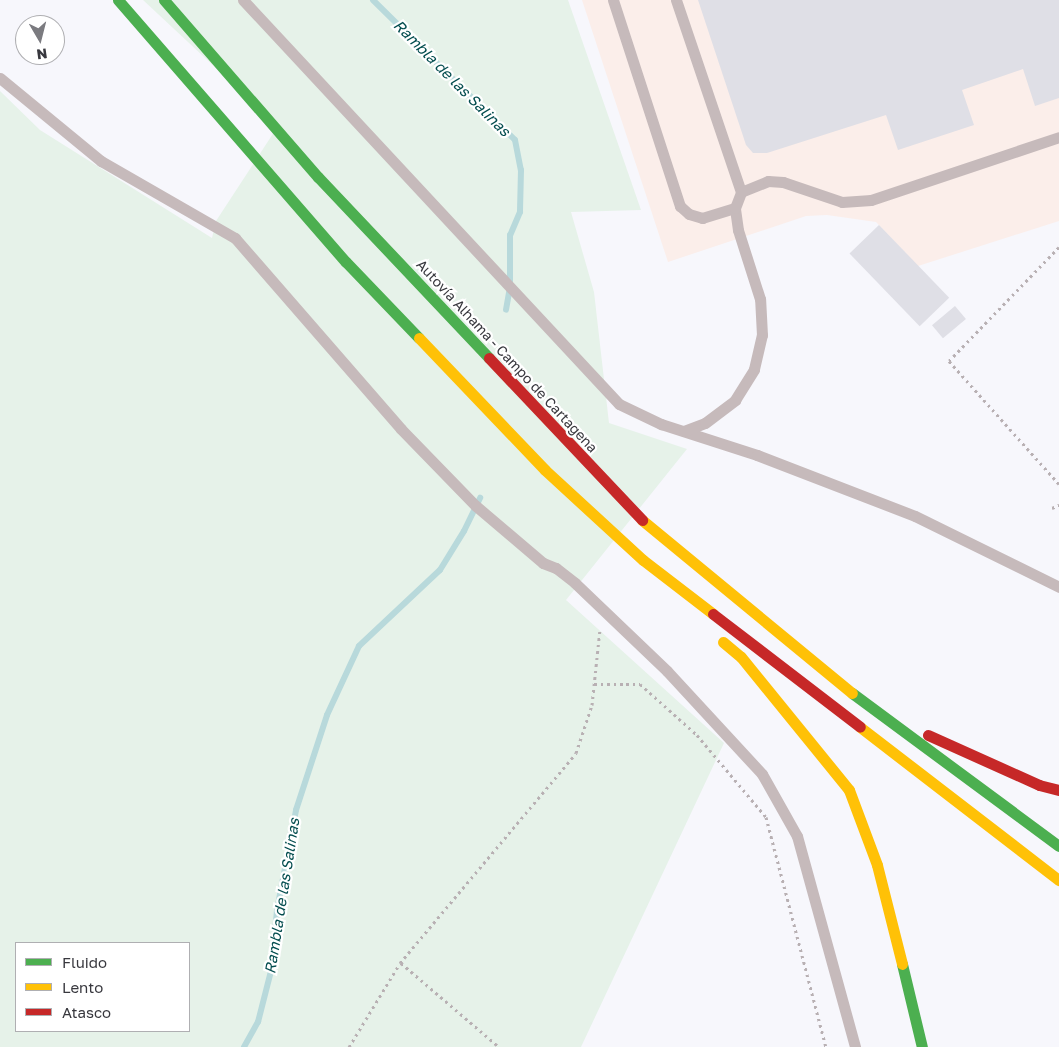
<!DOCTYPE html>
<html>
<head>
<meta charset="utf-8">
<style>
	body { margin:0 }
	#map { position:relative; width:1059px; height:1047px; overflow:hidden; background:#f7f7fc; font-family:"Golos Text",sans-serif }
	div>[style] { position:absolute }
	.industrial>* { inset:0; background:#fbeeea }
	.green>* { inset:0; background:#e6f2e9 }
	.stream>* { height:6px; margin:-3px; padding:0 3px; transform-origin:3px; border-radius:3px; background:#b8d9db }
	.building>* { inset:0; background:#dfdfe6; transform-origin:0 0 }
	.path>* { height:3px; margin-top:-1.5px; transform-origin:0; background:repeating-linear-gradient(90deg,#b8b0b3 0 2.5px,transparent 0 6.5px) }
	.lane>* { height:11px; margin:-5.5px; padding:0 5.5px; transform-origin:5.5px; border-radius:5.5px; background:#c6babb }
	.fast>* { height:11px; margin:-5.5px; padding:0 5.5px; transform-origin:5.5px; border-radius:5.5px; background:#4caf50 }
	.slow>* { height:11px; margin:-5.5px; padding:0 5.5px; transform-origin:5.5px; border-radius:5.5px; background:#ffc107 }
	.jam>* { height:11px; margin:-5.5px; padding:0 5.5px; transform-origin:5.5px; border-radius:5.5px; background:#c62828 }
	span { translate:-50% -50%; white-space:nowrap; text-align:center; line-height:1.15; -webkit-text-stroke:4.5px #fff; paint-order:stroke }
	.street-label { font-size:14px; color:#38383e }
	.water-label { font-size:15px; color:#044d4f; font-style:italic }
	.legend { position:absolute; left:15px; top:942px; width:175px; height:90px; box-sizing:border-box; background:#fff; border:1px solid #afafb2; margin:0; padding:6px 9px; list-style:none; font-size:15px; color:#38383e }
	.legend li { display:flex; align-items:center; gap:10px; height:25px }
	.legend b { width:25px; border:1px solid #afafb2 }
	.north { position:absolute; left:15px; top:15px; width:50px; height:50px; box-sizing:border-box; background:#fff; border:1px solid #afafb2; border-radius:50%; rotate:172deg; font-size:14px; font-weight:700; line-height:20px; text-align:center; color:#38383e }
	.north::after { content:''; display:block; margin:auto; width:18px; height:22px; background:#7b7b80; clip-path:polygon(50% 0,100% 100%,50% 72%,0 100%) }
</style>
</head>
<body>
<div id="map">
	<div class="industrial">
		<div style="clip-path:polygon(582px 0,1059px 0,1059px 221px,918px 266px,876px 222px,827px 215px,806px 216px,668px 262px)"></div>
	</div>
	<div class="green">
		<div style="clip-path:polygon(evenodd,143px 0,568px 0,641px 210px,571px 212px,594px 292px,609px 423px,687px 449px,566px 600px,724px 743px,581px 1047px,0 1047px,0 91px,40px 130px,212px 238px,216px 221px,278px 126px,143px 0,16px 943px,189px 943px,189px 1031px,16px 1031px,16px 943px)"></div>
	</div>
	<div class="stream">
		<div style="left:373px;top:0;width:199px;rotate:44.6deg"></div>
		<div style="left:515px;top:140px;width:31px;rotate:79deg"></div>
		<div style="left:521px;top:170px;width:42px;rotate:91.4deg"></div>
		<div style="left:520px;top:212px;width:25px;rotate:113deg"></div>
		<div style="left:510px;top:235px;width:52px;rotate:90deg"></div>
		<div style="left:510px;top:287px;width:23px;rotate:100deg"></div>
		<div style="left:244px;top:1047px;width:29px;rotate:-61deg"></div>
		<div style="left:258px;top:1022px;width:57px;rotate:-75.7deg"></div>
		<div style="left:272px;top:967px;width:57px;rotate:-85deg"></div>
		<div style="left:277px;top:910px;width:102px;rotate:-79.2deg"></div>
		<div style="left:296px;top:810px;width:100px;rotate:-71.9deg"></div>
		<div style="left:327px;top:715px;width:76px;rotate:-65.1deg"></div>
		<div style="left:359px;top:646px;width:111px;rotate:-43.2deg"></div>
		<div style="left:440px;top:570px;width:46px;rotate:-58.4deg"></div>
		<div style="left:464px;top:531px;width:37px;rotate:-64deg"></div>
	</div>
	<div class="building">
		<div style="clip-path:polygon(698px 0,1059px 0,1059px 98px,1035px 106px,1023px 69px,962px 90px,974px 125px,898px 150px,886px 115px,767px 153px,753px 153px,746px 145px)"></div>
		<div style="left:879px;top:225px;width:101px;height:41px;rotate:46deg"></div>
		<div style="left:955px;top:306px;width:17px;height:30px;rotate:50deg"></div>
	</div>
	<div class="path">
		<div style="left:1059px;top:247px;width:158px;rotate:134deg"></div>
		<div style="left:949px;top:361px;width:165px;rotate:48.2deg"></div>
		<div style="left:1052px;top:508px;width:8px;rotate:-23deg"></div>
		<div style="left:594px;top:684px;width:46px"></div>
		<div style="left:640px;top:684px;width:76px;rotate:41.8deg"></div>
		<div style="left:697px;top:735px;width:107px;rotate:49.9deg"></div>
		<div style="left:766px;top:817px;width:238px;rotate:75.4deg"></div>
		<div style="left:401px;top:963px;width:129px;rotate:40.6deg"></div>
		<div style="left:349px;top:1047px;width:98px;rotate:-58.7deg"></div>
		<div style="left:400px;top:963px;width:274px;rotate:-50deg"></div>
		<div style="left:576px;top:753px;width:51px;rotate:-71.6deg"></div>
		<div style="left:592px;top:705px;width:76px;rotate:-84deg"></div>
	</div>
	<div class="lane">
		<div style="left:243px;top:0;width:552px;rotate:47.06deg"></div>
		<div style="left:619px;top:404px;width:47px;rotate:25.5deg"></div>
		<div style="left:661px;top:424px;width:101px;rotate:17.9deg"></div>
		<div style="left:757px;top:455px;width:169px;rotate:21.1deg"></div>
		<div style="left:915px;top:516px;width:161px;rotate:26.2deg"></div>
		<div style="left:613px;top:0;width:217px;rotate:72deg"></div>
		<div style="left:680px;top:206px;width:12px;rotate:42deg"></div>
		<div style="left:689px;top:214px;width:14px;rotate:17deg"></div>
		<div style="left:702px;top:218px;width:34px;rotate:-17deg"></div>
		<div style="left:676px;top:0;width:203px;rotate:71.3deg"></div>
		<div style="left:0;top:78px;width:131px;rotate:39.4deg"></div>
		<div style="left:101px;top:161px;width:155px;rotate:29.9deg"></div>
		<div style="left:235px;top:238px;width:253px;rotate:49deg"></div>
		<div style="left:401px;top:429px;width:107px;rotate:45.8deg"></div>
		<div style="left:476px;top:506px;width:88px;rotate:40.4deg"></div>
		<div style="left:543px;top:563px;width:14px;rotate:21deg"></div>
		<div style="left:556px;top:568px;width:24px;rotate:38deg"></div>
		<div style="left:575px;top:583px;width:127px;rotate:43.7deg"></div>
		<div style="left:667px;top:671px;width:140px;rotate:47.3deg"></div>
		<div style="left:762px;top:774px;width:71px;rotate:60.6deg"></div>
		<div style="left:797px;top:836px;width:219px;rotate:74.6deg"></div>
		<div style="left:684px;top:431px;width:22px;rotate:-21deg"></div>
		<div style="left:705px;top:423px;width:38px;rotate:-37deg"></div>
		<div style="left:735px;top:400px;width:36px;rotate:-58deg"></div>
		<div style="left:754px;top:369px;width:35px;rotate:-77deg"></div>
		<div style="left:762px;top:335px;width:36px;rotate:-93deg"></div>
		<div style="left:760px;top:299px;width:72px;rotate:-107.7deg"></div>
		<div style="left:738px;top:230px;width:22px;rotate:-98deg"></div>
		<div style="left:735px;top:208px;width:17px;rotate:-69deg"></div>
		<div style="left:741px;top:192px;width:29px;rotate:-22deg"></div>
		<div style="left:768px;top:181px;width:15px;rotate:4deg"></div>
		<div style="left:783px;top:182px;width:62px;rotate:18.7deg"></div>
		<div style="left:842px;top:202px;width:29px;rotate:-4deg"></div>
		<div style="left:871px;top:200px;width:198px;rotate:-18.5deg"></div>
	</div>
	<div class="fast">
		<div style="left:118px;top:0;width:347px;rotate:49deg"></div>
		<div style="left:346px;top:262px;width:105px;rotate:46.2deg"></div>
		<div style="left:164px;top:0;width:235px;rotate:49deg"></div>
		<div style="left:318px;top:177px;width:249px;rotate:46.6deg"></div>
		<div style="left:852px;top:693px;width:257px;rotate:36.5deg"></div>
		<div style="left:902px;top:964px;width:85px;rotate:76.5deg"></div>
	</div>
	<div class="slow">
		<div style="left:419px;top:338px;width:182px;rotate:46.3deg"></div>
		<div style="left:545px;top:470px;width:133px;rotate:42.6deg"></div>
		<div style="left:643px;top:560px;width:88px;rotate:37.6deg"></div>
		<div style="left:642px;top:520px;width:272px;rotate:39.5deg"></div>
		<div style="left:723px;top:642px;width:23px;rotate:40deg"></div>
		<div style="left:741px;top:657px;width:171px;rotate:50.9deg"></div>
		<div style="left:849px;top:790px;width:80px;rotate:69.5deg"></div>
		<div style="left:877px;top:865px;width:102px;rotate:75.8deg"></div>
		<div style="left:860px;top:727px;width:251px;rotate:37.6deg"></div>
	</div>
	<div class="jam">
		<div style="left:489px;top:358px;width:223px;rotate:46.6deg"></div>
		<div style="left:713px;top:614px;width:185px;rotate:37.5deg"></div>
		<div style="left:928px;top:735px;width:122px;rotate:24.2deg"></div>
		<div style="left:1039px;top:785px;width:21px;rotate:14deg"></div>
	</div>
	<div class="street-label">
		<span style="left:507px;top:356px;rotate:47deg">Autovía Alhama - Campo de Cartagena</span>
	</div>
	<div class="water-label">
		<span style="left:452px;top:78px;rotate:45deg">Rambla de las Salinas</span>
		<span style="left:282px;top:896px;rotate:-81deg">Rambla de las Salinas</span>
	</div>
	<ul class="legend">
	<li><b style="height:6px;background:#4caf50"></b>Fluido</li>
	<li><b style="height:6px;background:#ffc107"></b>Lento</li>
	<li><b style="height:6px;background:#c62828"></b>Atasco</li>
	</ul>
	<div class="north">N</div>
</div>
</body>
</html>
